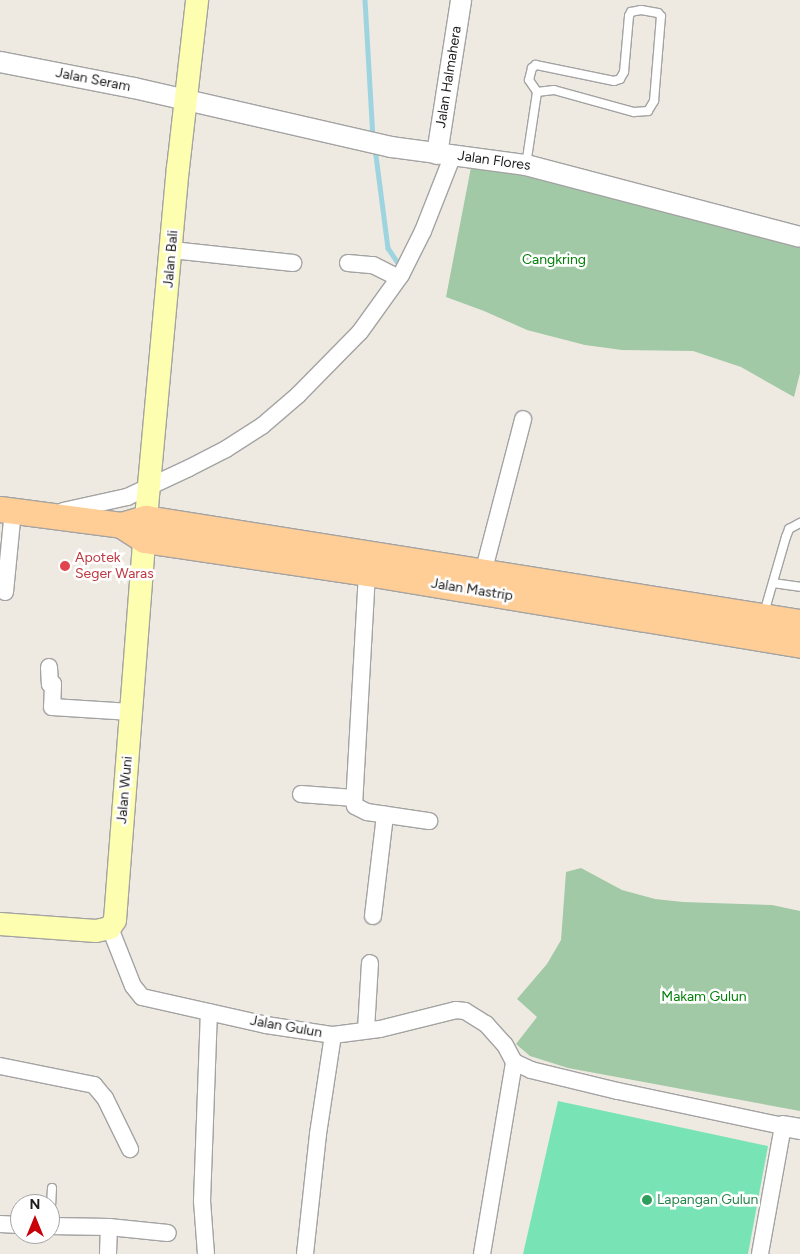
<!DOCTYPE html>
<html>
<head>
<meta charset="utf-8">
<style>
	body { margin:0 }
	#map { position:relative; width:800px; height:1254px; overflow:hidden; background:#efeae1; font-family:Figtree,sans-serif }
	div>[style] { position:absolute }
	.cemetery>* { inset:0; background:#a1c9a5 }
	.pitch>* { inset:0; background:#78e4b6 }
	.stream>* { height:4.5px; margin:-2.25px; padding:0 2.25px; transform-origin:2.25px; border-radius:2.25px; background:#9ed4e0 }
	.roads { filter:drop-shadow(1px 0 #a3a3a3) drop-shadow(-1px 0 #a3a3a3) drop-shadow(0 1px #a3a3a3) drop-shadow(0 -1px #a3a3a3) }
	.service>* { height:8px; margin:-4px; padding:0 4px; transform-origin:4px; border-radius:4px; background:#fff }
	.minor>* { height:16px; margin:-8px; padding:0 8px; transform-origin:8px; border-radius:8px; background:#fff }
	.tertiary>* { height:20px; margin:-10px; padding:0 10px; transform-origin:10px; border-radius:10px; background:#fff }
	.secondary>* { height:22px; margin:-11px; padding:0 11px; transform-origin:11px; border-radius:11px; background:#fdfeb0 }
	.primary>* { height:25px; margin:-12.5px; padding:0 12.5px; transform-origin:12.5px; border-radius:12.5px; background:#ffcd96 }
	.dots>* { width:14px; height:14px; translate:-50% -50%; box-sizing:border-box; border:2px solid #fff; border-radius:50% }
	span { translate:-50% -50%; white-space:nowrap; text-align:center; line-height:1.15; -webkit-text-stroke:5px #fff; paint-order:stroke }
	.street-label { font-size:14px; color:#1c1c1c }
	.park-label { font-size:14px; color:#038108 }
	.health-label { font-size:14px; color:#be3a42 }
	.left { translate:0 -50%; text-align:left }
	.leisure-label { font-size:14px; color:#27864d }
	.north { position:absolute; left:10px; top:1194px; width:50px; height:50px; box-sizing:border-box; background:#fff; border:1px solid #a4a4a4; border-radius:50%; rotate:0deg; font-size:14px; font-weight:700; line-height:20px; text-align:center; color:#1c1c1c }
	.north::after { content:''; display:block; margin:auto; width:18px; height:22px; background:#c90009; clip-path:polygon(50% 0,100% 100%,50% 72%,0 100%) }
</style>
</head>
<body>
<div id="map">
	<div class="cemetery">
		<div style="clip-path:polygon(472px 162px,800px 245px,800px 373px,794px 397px,741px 367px,693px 351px,622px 350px,585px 345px,527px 330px,484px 311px,446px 297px)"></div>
		<div style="clip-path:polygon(581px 868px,622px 890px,655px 899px,683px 902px,772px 905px,800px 911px,800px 1111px,568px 1068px,530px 1056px,516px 1044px,537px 1017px,517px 999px,547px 964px,561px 940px,566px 872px)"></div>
	</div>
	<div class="pitch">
		<div style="clip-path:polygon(558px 1101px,768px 1146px,748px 1254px,523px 1254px)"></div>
	</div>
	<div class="stream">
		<div style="left:365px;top:0;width:138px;rotate:86.7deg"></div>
		<div style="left:375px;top:148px;width:101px;rotate:82.6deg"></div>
		<div style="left:388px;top:248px;width:22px;rotate:56deg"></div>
	</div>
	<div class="roads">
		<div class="service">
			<div style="left:526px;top:165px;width:74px;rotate:-81.4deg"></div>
			<div style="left:537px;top:92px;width:17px;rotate:-7deg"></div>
			<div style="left:554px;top:90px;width:83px;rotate:15.4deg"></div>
			<div style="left:634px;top:112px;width:14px;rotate:-4deg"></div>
			<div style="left:648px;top:111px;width:12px;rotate:-59deg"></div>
			<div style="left:654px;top:101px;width:85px;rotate:-85.3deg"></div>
			<div style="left:661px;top:16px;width:4px;rotate:-135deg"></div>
			<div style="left:658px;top:13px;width:17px;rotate:-170deg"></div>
			<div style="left:641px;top:10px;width:10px;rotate:169deg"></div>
			<div style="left:631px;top:12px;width:4px;rotate:117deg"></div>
			<div style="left:629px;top:16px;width:56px;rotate:95.1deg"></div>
			<div style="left:624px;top:72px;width:8px;rotate:120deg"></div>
			<div style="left:620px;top:79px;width:6px;rotate:162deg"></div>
			<div style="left:614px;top:81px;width:80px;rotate:-168.4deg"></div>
			<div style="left:536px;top:65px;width:5px;rotate:143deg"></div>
			<div style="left:532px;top:68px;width:12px;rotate:104deg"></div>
			<div style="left:529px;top:80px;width:14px;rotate:56deg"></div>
			<div style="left:773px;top:583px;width:27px;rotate:8deg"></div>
			<div style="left:764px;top:613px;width:79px;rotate:-73.9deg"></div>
			<div style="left:786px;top:537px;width:9px;rotate:-69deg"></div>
			<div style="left:789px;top:529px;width:13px;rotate:-29deg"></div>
			<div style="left:50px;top:1226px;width:38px;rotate:-87deg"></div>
		</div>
		<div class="minor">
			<div style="left:172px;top:250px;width:122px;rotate:6.1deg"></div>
			<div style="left:348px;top:263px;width:25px;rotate:5deg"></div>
			<div style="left:373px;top:265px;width:28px;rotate:27deg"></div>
			<div style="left:63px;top:511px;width:66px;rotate:-12.3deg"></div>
			<div style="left:127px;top:497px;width:68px;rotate:-25.1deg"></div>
			<div style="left:189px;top:468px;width:42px;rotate:-27.2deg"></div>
			<div style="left:226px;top:449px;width:43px;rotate:-32.6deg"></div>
			<div style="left:262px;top:426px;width:48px;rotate:-40.7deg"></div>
			<div style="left:298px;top:395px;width:88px;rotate:-45.5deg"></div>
			<div style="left:360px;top:332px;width:70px;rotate:-54.3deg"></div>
			<div style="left:401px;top:275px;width:49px;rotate:-63.4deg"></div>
			<div style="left:423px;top:231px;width:82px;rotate:-68.5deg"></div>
			<div style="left:367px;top:573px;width:229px;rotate:93.2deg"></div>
			<div style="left:354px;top:802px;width:4px;rotate:76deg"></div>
			<div style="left:355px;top:806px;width:13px;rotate:27deg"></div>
			<div style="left:367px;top:812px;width:63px;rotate:8.3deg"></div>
			<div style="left:483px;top:573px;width:159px;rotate:-75.4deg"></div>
			<div style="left:5px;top:592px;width:81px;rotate:-84.4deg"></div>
			<div style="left:49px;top:667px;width:17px;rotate:87deg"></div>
			<div style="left:50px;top:684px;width:3px"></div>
			<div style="left:53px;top:684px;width:23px;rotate:92deg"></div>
			<div style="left:52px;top:707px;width:79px;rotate:3.6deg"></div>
			<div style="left:301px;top:794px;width:53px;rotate:4.3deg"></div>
			<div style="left:373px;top:916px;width:102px;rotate:-83.2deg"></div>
			<div style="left:110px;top:928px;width:62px;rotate:68.4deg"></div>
			<div style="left:133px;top:986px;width:14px;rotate:51deg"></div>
			<div style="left:142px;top:997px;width:127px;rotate:12.7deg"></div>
			<div style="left:266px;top:1025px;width:68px;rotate:8.5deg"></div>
			<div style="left:333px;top:1035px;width:47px;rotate:-7.3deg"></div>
			<div style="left:380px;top:1029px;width:78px;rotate:-14deg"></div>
			<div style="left:456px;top:1010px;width:9px;rotate:6deg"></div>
			<div style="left:465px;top:1011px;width:25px;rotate:32deg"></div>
			<div style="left:486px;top:1024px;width:28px;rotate:48deg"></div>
			<div style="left:505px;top:1045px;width:19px;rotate:62deg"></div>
			<div style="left:366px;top:1030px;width:67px;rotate:-86.6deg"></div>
			<div style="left:514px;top:1062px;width:19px;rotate:25deg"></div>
			<div style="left:531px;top:1070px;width:89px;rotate:13.6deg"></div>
			<div style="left:618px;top:1091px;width:169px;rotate:12deg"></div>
			<div style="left:783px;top:1126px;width:130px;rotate:100.2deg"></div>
			<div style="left:0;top:1066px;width:96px;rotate:11.4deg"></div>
			<div style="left:94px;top:1085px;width:17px;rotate:50deg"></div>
			<div style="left:105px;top:1098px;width:57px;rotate:63.9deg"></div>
			<div style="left:0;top:1224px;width:20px;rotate:3deg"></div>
			<div style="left:50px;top:1226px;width:59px;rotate:1deg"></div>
			<div style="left:109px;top:1227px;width:59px;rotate:5.8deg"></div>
			<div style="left:108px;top:1254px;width:27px;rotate:-88deg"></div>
			<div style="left:206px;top:1254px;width:53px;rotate:-94.3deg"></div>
			<div style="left:202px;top:1201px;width:189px;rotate:-87.9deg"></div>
			<div style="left:305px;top:1254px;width:121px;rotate:-83.8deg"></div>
			<div style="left:318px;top:1134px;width:100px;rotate:-81.4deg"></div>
			<div style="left:482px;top:1254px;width:195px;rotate:-80.5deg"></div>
		</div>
		<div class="tertiary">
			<div style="left:0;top:62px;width:136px;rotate:11deg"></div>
			<div style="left:134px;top:88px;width:264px;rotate:12.9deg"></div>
			<div style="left:391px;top:147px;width:136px;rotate:7.6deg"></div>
			<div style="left:526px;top:165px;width:283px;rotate:14.7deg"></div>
			<div style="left:437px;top:154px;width:156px;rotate:-81.1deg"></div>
			<div style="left:783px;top:1126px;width:17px;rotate:10deg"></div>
		</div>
		<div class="secondary">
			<div style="left:146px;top:518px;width:351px;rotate:-84.8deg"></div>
			<div style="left:178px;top:168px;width:169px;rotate:-83.5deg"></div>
			<div style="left:0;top:924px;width:96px;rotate:4.2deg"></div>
			<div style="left:96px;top:931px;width:14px;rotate:-12deg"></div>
			<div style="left:110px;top:928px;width:9px;rotate:-58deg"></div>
			<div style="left:115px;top:920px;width:381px;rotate:-85.6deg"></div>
		</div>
		<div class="primary">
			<div style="left:0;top:509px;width:122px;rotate:7.5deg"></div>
			<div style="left:121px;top:525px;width:27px;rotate:33deg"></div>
			<div style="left:144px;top:540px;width:225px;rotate:8.4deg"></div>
			<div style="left:367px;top:573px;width:439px;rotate:9.4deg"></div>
			<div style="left:121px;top:525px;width:26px;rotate:-16deg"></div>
			<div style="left:146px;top:518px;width:662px;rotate:9.04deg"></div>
		</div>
	</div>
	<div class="dots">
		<div style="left:65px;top:566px;background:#e0444e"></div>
		<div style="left:647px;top:1200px;background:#2e9e5b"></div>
	</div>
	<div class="street-label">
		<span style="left:449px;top:77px;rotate:-81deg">Jalan Halmahera</span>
		<span style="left:93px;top:80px;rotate:11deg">Jalan Seram</span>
		<span style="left:494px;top:161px;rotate:8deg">Jalan Flores</span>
		<span style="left:171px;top:259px;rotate:-85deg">Jalan Bali</span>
		<span style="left:472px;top:590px;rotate:9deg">Jalan Mastrip</span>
		<span style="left:125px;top:790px;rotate:-85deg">Jalan Wuni</span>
		<span style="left:286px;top:1027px;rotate:10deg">Jalan Gulun</span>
	</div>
	<div class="park-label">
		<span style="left:554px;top:260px">Cangkring</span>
		<span style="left:704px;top:997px">Makam Gulun</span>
	</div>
	<div class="health-label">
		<span class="left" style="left:75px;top:566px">Apotek<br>Seger Waras</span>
	</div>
	<div class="leisure-label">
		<span class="left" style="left:657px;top:1200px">Lapangan Gulun</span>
	</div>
	<div class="north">N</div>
</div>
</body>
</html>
